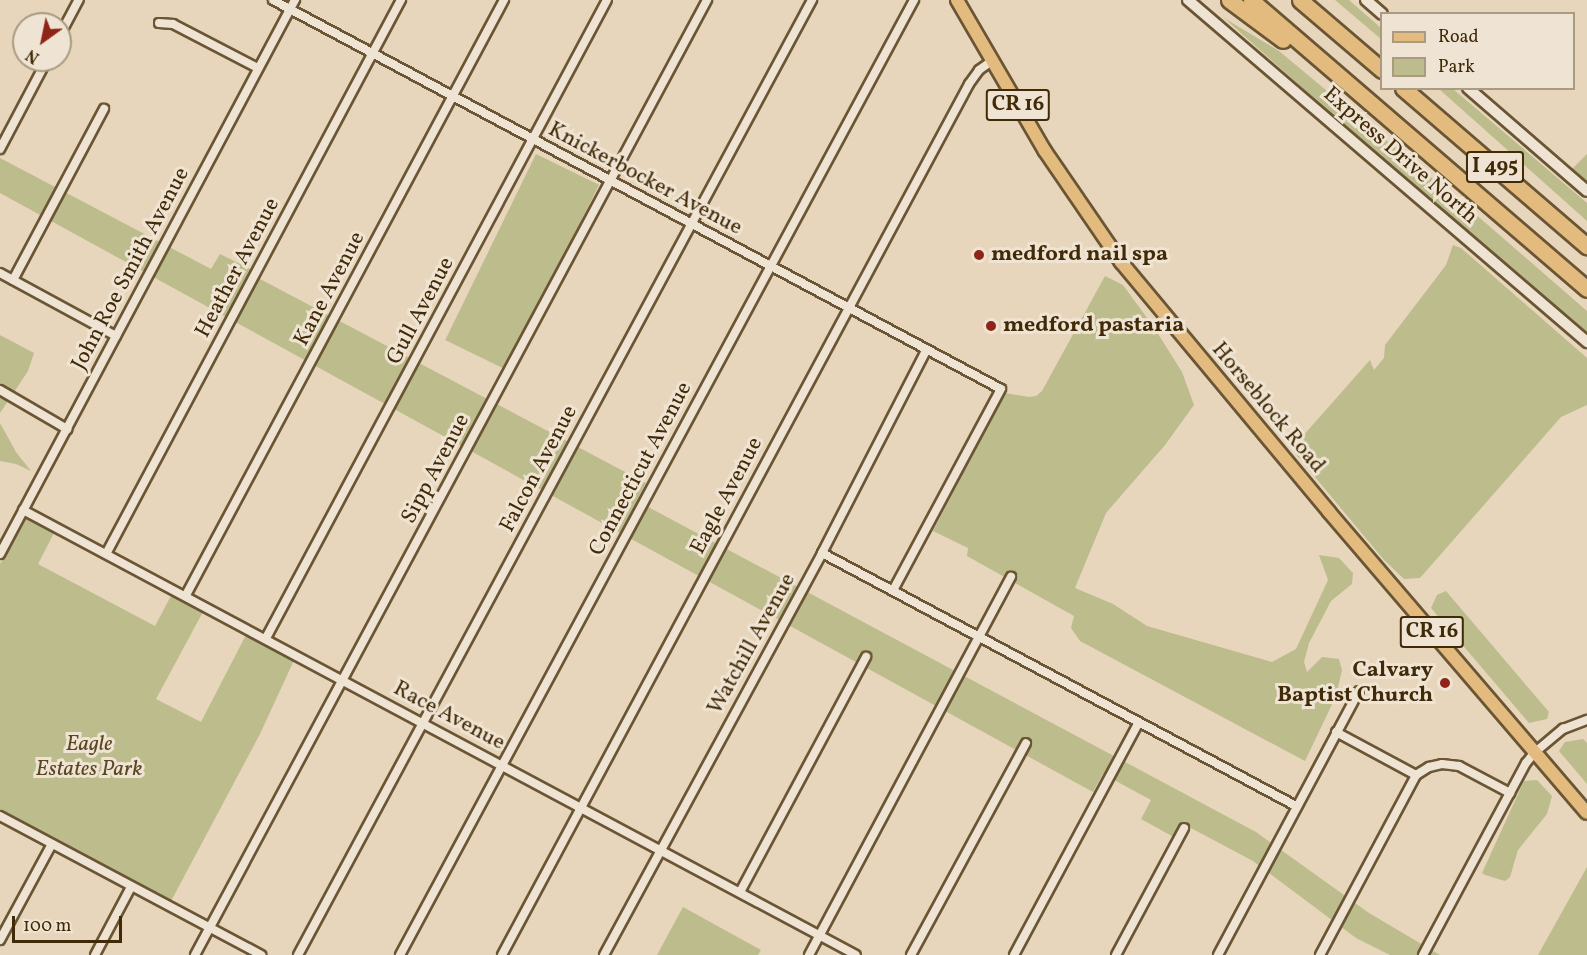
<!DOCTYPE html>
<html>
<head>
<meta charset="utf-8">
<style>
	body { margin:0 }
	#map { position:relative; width:1587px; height:955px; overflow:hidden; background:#e7d6bb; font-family:Vollkorn,serif }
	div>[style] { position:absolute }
	.green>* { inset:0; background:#bcbc8c; transform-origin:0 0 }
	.roads { filter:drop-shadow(2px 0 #6a5534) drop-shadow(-2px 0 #6a5534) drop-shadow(0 2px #6a5534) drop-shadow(0 -2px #6a5534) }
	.street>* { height:8px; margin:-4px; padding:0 4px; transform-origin:4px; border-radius:4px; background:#efe4d3 }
	.secondary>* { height:10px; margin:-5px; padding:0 5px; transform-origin:5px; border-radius:5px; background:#efe4d3 }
	.primary>* { height:12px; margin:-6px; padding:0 6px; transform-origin:6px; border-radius:6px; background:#e4bb7e }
	.highway>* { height:15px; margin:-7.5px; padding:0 7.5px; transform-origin:7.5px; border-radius:7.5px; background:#e4bb7e }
	.dots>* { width:16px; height:16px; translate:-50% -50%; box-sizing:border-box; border:3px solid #efe4d3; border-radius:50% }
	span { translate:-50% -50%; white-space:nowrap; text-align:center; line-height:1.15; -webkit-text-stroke:6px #efe4d3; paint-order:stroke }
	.shield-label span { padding:2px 4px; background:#efe4d3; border:2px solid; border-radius:4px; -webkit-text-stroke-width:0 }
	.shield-label { font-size:21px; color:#412a07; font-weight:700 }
	.street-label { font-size:22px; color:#412a07 }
	.poi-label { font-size:22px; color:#412a07; font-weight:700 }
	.left { translate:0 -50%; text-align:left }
	.right { translate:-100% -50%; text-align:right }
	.park-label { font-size:22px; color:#5a4722; font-style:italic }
	.legend { position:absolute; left:1380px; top:12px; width:195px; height:78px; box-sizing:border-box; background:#efe4d3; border:2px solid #a99a81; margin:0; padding:8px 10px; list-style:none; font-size:18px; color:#412a07 }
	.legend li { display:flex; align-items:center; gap:12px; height:30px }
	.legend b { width:30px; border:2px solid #a99a81 }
	.north { position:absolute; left:12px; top:12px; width:60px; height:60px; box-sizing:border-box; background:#efe4d3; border:2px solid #a99a81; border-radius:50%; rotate:213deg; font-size:16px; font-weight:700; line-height:24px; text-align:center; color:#412a07 }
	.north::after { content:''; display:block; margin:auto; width:21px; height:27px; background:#8f2418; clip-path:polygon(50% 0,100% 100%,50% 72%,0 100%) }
	.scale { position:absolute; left:12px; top:916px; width:110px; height:27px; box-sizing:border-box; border:3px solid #412a07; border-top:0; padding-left:8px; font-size:18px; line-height:21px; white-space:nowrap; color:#412a07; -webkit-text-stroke:4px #efe4d3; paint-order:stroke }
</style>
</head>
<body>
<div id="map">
	<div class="green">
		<div style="clip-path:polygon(1335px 0,1349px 0,1381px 28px,1381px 39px)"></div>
		<div style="clip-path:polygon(1224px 18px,1279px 51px,1481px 219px,1587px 311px,1587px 332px,1414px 187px)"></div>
		<div style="clip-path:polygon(1439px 89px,1453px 89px,1587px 203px,1587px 221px)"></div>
		<div style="left:536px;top:154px;width:70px;height:207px;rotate:26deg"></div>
		<div style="clip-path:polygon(1587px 154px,1587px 185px,1571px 170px)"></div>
		<div style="clip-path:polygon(0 158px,211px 269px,220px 254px,262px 275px,260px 279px,646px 483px,637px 501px,1256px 832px,1369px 913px,1440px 955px,1390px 955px,1356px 938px,1253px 861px,1189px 827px,1181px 841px,1141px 819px,1151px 800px,1103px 774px,1093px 792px,0 193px)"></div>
		<div style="clip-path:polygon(1453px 245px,1461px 248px,1587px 358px,1587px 405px,1561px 417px,1420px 578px,1404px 579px,1384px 560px,1295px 453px,1294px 446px,1370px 360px,1374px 370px,1384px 358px,1385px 345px,1446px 265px)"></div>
		<div style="clip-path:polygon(1105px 276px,1123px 285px,1153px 326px,1182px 372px,1194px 405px,1165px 445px,1106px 513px,1075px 588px,1113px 604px,1147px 626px,1272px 662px,1296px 649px,1328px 580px,1319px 555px,1339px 558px,1353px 573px,1352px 584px,1331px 601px,1309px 643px,1304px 662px,1307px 672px,1322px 657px,1339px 659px,1342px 670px,1336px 696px,1305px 761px,1080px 641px,1071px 628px,1074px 616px,967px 556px,968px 548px,933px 531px,1005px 393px,1029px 397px,1036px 396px,1042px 391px)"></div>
		<div style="clip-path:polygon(0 335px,34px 353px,28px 371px,0 413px)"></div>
		<div style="clip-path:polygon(0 423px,16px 452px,31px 471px,16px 464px,0 461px)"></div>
		<div style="clip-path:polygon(25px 516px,55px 531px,38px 564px,155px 626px,172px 594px,204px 610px,156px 699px,201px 722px,248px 631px,295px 658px,260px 734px,170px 903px,0 810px,0 564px)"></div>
		<div style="clip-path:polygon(1446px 591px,1549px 712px,1547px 719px,1529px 723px,1431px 608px,1437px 595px)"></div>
		<div style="clip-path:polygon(1583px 739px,1587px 743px,1587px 784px,1559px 751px,1565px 742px)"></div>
		<div style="clip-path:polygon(1537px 780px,1552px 796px,1547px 814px,1518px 850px,1510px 877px,1505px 881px,1485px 875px,1482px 873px,1524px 781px)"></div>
		<div style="clip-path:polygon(1587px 867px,1587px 955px,1538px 955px)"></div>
		<div style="clip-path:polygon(683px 907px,761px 950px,758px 955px,657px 955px)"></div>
	</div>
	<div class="roads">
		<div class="street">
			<div style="left:273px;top:0;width:825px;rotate:28.12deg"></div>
			<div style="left:1001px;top:389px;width:228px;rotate:118.2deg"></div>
			<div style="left:159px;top:23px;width:14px;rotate:4deg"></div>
			<div style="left:173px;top:24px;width:96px;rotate:27.4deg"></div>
			<div style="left:60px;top:35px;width:40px;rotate:-62deg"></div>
			<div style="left:0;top:149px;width:101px;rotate:-62.2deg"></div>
			<div style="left:0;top:273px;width:132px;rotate:28.5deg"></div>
			<div style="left:13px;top:280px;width:194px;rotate:-62deg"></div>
			<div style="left:0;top:390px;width:78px;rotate:30.2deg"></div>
			<div style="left:23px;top:510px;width:944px;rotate:28.11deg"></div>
			<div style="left:822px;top:553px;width:537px;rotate:28.09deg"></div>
			<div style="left:0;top:554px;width:628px;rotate:-61.97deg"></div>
			<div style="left:106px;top:554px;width:628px;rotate:-61.97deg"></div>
			<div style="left:186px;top:595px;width:675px;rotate:-61.88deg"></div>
			<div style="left:266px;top:638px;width:723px;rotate:-61.88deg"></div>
			<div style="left:1336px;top:732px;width:91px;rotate:28.3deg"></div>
			<div style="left:1416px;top:775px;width:15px;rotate:-32deg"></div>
			<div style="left:1429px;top:767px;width:13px;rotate:-13deg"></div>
			<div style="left:1442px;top:764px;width:17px;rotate:7deg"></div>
			<div style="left:1459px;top:766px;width:58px;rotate:27.9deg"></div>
			<div style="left:0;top:816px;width:296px;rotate:28deg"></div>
			<div style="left:740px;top:892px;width:267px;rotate:-61.8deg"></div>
			<div style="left:0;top:940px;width:109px;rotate:-61.6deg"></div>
			<div style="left:95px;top:955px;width:77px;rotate:-62.1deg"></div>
			<div style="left:195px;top:955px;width:1084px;rotate:-61.8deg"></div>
			<div style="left:298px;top:955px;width:1085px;rotate:-61.71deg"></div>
			<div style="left:400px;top:955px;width:1085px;rotate:-61.71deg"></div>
			<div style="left:502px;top:955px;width:988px;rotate:-61.8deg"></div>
			<div style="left:969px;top:84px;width:17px;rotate:-54deg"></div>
			<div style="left:979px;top:70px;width:16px;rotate:-35deg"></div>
			<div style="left:604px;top:955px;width:457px;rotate:-61.5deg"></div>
			<div style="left:822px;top:553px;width:229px;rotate:-62.8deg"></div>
			<div style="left:809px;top:955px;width:429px;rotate:-61.9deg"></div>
			<div style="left:911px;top:955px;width:241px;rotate:-61.5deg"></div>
			<div style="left:1014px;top:955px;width:264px;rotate:-61.8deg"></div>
			<div style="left:1116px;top:955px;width:144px;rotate:-61.8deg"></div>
			<div style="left:1218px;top:955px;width:299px;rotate:-61.9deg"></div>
			<div style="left:1320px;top:955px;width:204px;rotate:-61.9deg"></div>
			<div style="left:1423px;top:955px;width:218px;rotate:-61.8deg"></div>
			<div style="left:1526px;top:763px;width:13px;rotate:-51deg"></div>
			<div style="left:1534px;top:753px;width:38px;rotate:-40deg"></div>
			<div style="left:1563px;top:729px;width:26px;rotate:-21deg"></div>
		</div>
		<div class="secondary">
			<div style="left:1188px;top:0;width:526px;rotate:40.6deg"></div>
			<div style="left:1366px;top:0;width:21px;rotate:41deg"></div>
			<div style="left:1468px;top:88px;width:157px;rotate:40.9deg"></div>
		</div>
		<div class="primary">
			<div style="left:957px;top:0;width:175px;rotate:59.8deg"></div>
			<div style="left:1045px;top:151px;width:135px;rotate:55.6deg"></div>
			<div style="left:1121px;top:262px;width:325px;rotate:50.2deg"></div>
			<div style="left:1329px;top:512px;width:396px;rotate:49.4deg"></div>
		</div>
		<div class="highway">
			<div style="left:1229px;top:0;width:67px;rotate:36.5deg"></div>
			<div style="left:1251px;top:0;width:443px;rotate:40.7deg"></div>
			<div style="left:1300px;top:0;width:108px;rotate:40.5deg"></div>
			<div style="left:1403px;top:88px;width:243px;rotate:40.7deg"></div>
		</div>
	</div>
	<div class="dots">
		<div style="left:979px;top:255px;background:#8f2418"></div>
		<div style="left:991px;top:326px;background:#8f2418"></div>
		<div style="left:1445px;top:683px;background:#8f2418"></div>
	</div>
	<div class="shield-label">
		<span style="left:1018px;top:105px">CR 16</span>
		<span style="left:1495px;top:167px">I 495</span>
		<span style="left:1432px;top:632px">CR 16</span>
	</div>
	<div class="street-label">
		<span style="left:1400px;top:156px;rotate:41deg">Express Drive North</span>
		<span style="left:645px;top:179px;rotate:28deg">Knickerbocker Avenue</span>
		<span style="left:238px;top:268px;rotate:-62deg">Heather Avenue</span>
		<span style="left:131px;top:269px;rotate:-62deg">John Roe Smith Avenue</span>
		<span style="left:330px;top:289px;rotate:-62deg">Kane Avenue</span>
		<span style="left:421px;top:311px;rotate:-62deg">Gull Avenue</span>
		<span style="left:1268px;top:408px;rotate:50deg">Horseblock Road</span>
		<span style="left:436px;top:469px;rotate:-62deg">Sipp Avenue</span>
		<span style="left:539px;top:469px;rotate:-62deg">Falcon Avenue</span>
		<span style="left:641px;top:469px;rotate:-62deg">Connecticut Avenue</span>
		<span style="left:727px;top:496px;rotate:-62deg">Eagle Avenue</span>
		<span style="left:752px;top:644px;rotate:-61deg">Watchill Avenue</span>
		<span style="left:449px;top:716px;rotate:28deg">Race Avenue</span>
	</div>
	<div class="poi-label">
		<span class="left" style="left:991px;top:255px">medford nail spa</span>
		<span class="left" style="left:1003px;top:326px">medford pastaria</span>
		<span class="right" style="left:1433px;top:683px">Calvary<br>Baptist Church</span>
	</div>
	<div class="park-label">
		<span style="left:89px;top:757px">Eagle<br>Estates Park</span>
	</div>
	<ul class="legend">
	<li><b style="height:8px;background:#e4bb7e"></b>Road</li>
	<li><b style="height:16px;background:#bcbc8c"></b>Park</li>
	</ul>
	<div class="north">N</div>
	<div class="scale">100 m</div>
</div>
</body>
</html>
